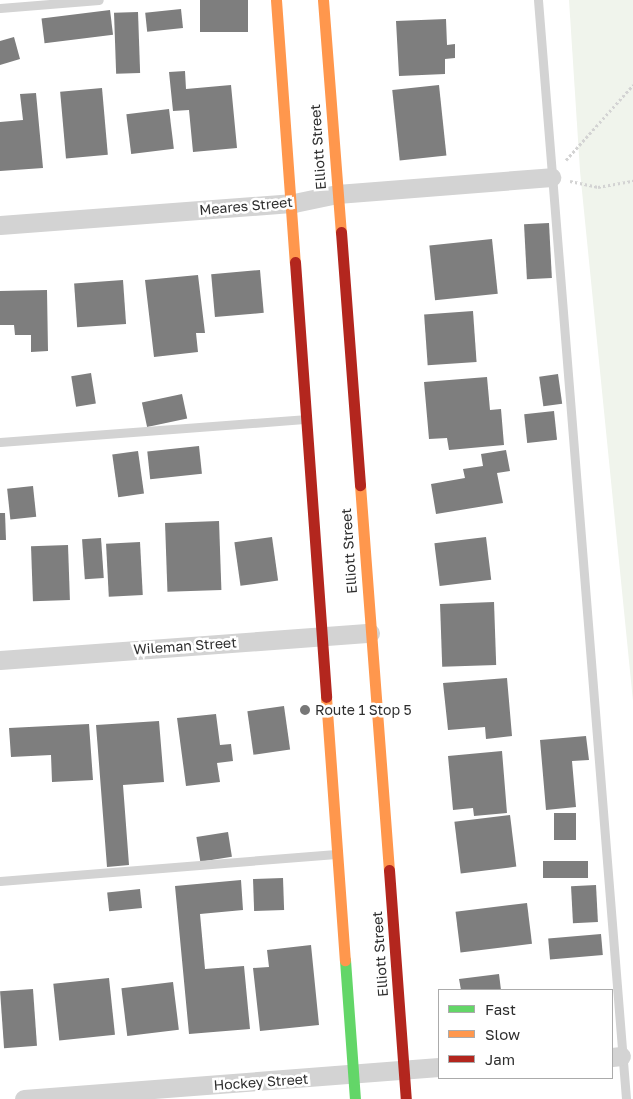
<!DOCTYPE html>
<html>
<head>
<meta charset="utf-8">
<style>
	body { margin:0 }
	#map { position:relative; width:633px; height:1099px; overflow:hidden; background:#fff; font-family:"Golos Text",sans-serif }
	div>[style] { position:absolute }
	.green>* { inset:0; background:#f0f4ec }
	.building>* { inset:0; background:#7e7e7e; transform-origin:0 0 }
	.path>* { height:3px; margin-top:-1.5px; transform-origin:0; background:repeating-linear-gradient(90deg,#d3d3d3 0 2.5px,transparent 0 5px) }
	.lane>* { height:9px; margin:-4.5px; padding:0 4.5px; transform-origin:4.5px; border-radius:4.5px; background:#d3d3d3 }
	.street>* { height:19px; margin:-9.5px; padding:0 9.5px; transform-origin:9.5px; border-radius:9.5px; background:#d3d3d3 }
	.fast>* { height:11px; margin:-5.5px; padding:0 5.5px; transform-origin:5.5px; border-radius:5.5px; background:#63d668 }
	.slow>* { height:11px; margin:-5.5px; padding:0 5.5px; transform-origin:5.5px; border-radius:5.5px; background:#ff974d }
	.jam>* { height:11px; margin:-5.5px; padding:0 5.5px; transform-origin:5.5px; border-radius:5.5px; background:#b3261e }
	.dots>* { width:14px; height:14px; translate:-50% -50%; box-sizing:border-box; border:2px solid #fff; border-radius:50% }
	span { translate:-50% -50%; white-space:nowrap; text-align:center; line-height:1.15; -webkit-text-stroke:5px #fff; paint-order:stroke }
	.street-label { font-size:14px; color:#2e2e2e }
	.poi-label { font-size:14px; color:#2e2e2e }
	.left { translate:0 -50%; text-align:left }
	.legend { position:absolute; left:438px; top:989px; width:175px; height:90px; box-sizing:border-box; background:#fff; border:1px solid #ababab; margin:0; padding:6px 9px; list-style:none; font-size:15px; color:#2e2e2e }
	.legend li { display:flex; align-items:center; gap:10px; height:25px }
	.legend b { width:25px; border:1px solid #ababab }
</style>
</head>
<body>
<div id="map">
	<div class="green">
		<div style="clip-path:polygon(569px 0,633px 0,633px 701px,580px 171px)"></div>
	</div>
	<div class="building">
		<div style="left:200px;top:0;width:48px;height:32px"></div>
		<div style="left:181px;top:9px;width:19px;height:36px;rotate:84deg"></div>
		<div style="left:110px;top:10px;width:25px;height:69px;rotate:83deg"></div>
		<div style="left:138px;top:12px;width:61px;height:24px;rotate:88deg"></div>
		<div style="clip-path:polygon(446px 19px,447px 45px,455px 44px,455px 58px,445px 59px,445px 74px,399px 76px,396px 21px)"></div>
		<div style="clip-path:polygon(14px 37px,20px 59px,0 65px,0 41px)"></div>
		<div style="clip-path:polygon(185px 71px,186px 89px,231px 85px,237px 148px,193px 152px,189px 110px,173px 111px,169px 72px)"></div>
		<div style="left:439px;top:85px;width:71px;height:47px;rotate:84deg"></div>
		<div style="left:102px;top:88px;width:67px;height:42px;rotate:85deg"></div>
		<div style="clip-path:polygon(36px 93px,43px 168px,0 171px,0 122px,23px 120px,20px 94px)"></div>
		<div style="left:169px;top:109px;width:40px;height:43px;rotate:83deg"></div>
		<div style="left:549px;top:223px;width:55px;height:25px;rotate:87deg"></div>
		<div style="left:492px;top:239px;width:55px;height:63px;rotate:84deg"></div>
		<div style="left:260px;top:270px;width:43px;height:49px;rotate:85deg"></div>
		<div style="clip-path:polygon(198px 275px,205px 333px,196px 333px,198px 352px,154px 357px,145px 280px)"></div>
		<div style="left:123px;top:280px;width:44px;height:49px;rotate:86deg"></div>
		<div style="clip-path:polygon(47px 290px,48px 351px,31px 352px,31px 335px,15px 335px,14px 325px,0 325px,0 291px)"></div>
		<div style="left:473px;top:311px;width:51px;height:49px;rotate:86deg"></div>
		<div style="left:91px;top:373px;width:31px;height:20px;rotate:81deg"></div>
		<div style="left:558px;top:374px;width:30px;height:19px;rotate:82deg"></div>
		<div style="clip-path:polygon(487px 377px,490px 410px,501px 409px,504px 445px,449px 450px,447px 438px,429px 439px,424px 382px)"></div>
		<div style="left:182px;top:394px;width:25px;height:41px;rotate:78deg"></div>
		<div style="left:554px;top:411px;width:29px;height:30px;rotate:84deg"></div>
		<div style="left:199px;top:446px;width:28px;height:52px;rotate:84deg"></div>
		<div style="clip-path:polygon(506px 450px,510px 471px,497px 473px,503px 503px,436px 514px,431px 484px,465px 478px,463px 469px,483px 466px,481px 454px)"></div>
		<div style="left:138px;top:451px;width:43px;height:26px;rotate:82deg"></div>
		<div style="left:33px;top:486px;width:31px;height:26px;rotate:84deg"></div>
		<div style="clip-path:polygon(0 513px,5px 513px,6px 540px,0 540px)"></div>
		<div style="left:219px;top:521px;width:69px;height:54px;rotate:88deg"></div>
		<div style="left:272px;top:537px;width:44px;height:38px;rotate:82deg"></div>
		<div style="left:486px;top:537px;width:43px;height:52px;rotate:83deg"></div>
		<div style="left:101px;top:538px;width:40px;height:19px;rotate:86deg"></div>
		<div style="left:140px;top:542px;width:53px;height:34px;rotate:87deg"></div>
		<div style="left:68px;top:545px;width:55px;height:37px;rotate:88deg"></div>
		<div style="left:494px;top:602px;width:63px;height:54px;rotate:88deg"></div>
		<div style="clip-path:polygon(507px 678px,512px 736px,486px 739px,485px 727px,448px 730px,443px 683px)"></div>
		<div style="left:284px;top:706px;width:44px;height:37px;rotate:82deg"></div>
		<div style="clip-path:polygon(216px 714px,220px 745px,231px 744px,233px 761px,217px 763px,220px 782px,186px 786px,177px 718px)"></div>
		<div style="clip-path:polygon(159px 721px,164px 782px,123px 785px,129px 865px,107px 867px,96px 725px)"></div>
		<div style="clip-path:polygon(89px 724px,93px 780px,52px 782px,51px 755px,11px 757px,9px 728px)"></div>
		<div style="clip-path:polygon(586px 736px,589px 760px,572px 761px,576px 807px,546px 810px,540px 740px)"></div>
		<div style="clip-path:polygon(502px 751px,507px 813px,474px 816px,473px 808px,453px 810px,448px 756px)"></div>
		<div style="left:554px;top:813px;width:22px;height:27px"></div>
		<div style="left:510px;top:815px;width:52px;height:56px;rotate:83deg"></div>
		<div style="left:228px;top:832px;width:25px;height:32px;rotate:81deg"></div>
		<div style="left:588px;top:861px;width:17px;height:45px;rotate:90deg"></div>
		<div style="left:283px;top:878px;width:32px;height:30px;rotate:88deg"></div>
		<div style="clip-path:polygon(241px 880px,243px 910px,200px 914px,205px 969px,244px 966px,250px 1029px,189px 1034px,175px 886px)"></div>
		<div style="left:596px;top:885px;width:37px;height:25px;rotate:87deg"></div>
		<div style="left:140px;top:889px;width:19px;height:33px;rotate:84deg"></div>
		<div style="left:527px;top:903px;width:41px;height:72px;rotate:83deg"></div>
		<div style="left:601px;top:934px;width:21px;height:53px;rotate:85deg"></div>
		<div style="clip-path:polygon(311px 945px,319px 1025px,260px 1031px,253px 968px,269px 967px,267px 950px)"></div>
		<div style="clip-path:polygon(499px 974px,501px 990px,461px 990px,459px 979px)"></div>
		<div style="left:109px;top:978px;width:57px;height:56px;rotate:84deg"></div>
		<div style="left:173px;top:982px;width:48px;height:52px;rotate:83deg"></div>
		<div style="left:33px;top:989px;width:57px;height:33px;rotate:86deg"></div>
	</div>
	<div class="path">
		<div style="left:566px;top:160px;width:101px;rotate:-48.2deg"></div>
		<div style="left:570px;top:181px;width:29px;rotate:12deg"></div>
		<div style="left:598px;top:187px;width:36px;rotate:-10deg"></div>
	</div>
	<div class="lane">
		<div style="left:538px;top:0;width:1103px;rotate:85.42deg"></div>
		<div style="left:0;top:8px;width:99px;rotate:-4.6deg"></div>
		<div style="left:0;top:442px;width:305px;rotate:-4.3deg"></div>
		<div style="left:0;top:881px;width:337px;rotate:-4.6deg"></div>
	</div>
	<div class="street">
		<div style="left:0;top:225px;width:295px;rotate:-4.3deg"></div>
		<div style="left:294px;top:203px;width:44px;rotate:-11.8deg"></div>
		<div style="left:337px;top:194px;width:215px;rotate:-4.5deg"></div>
		<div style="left:0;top:660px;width:371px;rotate:-4.2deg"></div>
		<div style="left:612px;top:1057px;width:9px;rotate:-6deg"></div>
		<div style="left:24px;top:1099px;width:416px;rotate:-4.4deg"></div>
	</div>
	<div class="fast">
		<div style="left:345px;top:960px;width:139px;rotate:85.9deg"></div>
	</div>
	<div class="slow">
		<div style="left:276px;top:0;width:263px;rotate:85.9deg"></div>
		<div style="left:323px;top:0;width:233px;rotate:85.6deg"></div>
		<div style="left:360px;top:485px;width:386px;rotate:85.7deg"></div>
		<div style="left:326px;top:697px;width:264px;rotate:85.9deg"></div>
	</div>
	<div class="jam">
		<div style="left:341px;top:232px;width:254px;rotate:85.7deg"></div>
		<div style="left:295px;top:262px;width:436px;rotate:85.9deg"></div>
		<div style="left:389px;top:870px;width:230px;rotate:85.8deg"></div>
	</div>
	<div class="dots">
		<div style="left:305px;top:710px;background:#777"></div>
	</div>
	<div class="street-label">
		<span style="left:318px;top:147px;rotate:-94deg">Elliott Street</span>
		<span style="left:246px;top:206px;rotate:-5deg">Meares Street</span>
		<span style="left:349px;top:551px;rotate:-94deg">Elliott Street</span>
		<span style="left:185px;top:646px;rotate:-4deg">Wileman Street</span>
		<span style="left:380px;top:954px;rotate:-94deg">Elliott Street</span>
		<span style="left:261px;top:1082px;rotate:-4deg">Hockey Street</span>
	</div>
	<div class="poi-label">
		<span class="left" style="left:315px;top:710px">Route 1 Stop 5</span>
	</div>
	<ul class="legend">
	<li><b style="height:6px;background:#63d668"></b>Fast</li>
	<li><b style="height:6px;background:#ff974d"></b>Slow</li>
	<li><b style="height:6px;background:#b3261e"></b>Jam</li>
	</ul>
</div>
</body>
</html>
